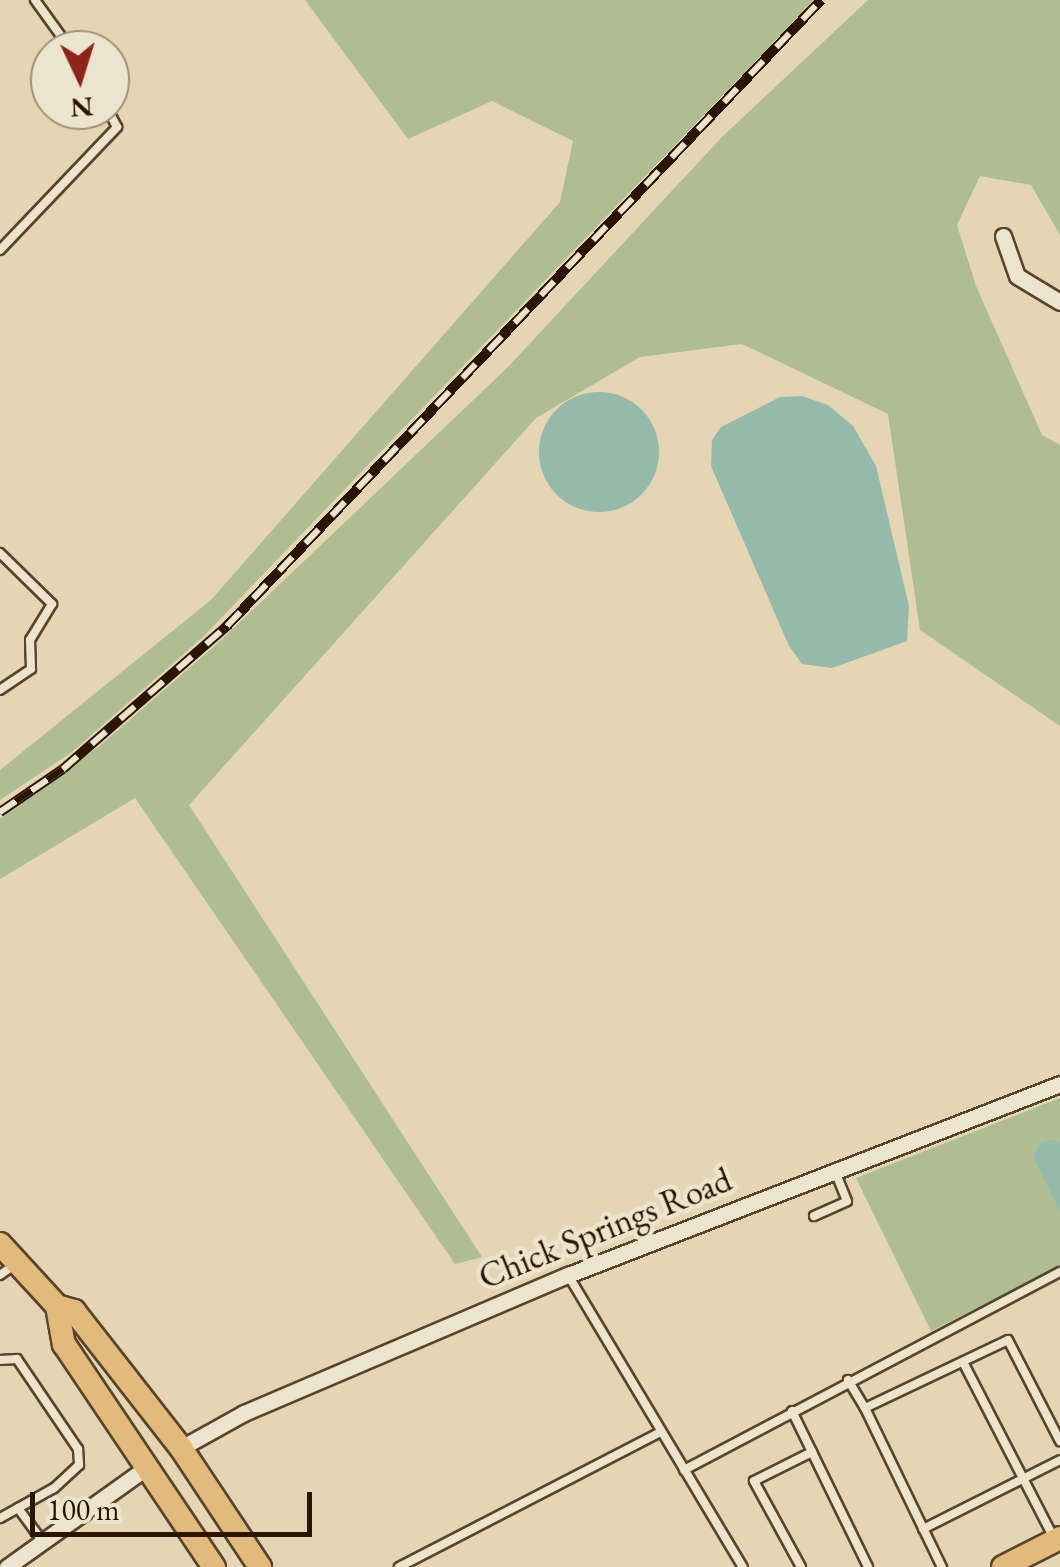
<!DOCTYPE html>
<html>
<head>
<meta charset="utf-8">
<style>
	body { margin:0 }
	#map { position:relative; width:1060px; height:1567px; overflow:hidden; background:#e4d5b3; font-family:"EB Garamond",serif }
	div>[style] { position:absolute }
	.green>* { inset:0; background:#afbe90 }
	.water>* { inset:0; background:#95b9ab }
	.round { border-radius:50% }
	.roads { filter:drop-shadow(2px 0 #59442d) drop-shadow(-2px 0 #59442d) drop-shadow(0 2px #59442d) drop-shadow(0 -2px #59442d) }
	.lane>* { height:8px; margin:-4px; padding:0 4px; transform-origin:4px; border-radius:4px; background:#ede4ce }
	.street>* { height:15px; margin:-7.5px; padding:0 7.5px; transform-origin:7.5px; border-radius:7.5px; background:#ede4ce }
	.primary>* { height:22px; margin:-11px; padding:0 11px; transform-origin:11px; border-radius:11px; background:#e2ba7a }
	.rail>* { height:10px; margin-top:-5px; transform-origin:0; background:repeating-linear-gradient(90deg,#ede4ce 0 19px,#2b1400 0 38px); box-sizing:border-box; border-block:2px solid #2b1400 }
	span { translate:-50% -50%; white-space:nowrap; text-align:center; line-height:1.15; -webkit-text-stroke:9px #ede4ce; paint-order:stroke }
	.street-label { font-size:35px; color:#2b1400 }
	.north { position:absolute; left:30px; top:30px; width:100px; height:100px; box-sizing:border-box; background:#ede4ce; border:2px solid #9f917c; border-radius:50%; rotate:176deg; font-size:28px; font-weight:700; line-height:40px; text-align:center; color:#2b1400 }
	.north::after { content:''; display:block; margin:auto; width:35px; height:45px; background:#8f2418; clip-path:polygon(50% 0,100% 100%,50% 72%,0 100%) }
	.scale { position:absolute; left:30px; top:1492px; width:282px; height:45px; box-sizing:border-box; border:5px solid #2b1400; border-top:0; padding-left:12px; font-size:30px; line-height:35px; white-space:nowrap; color:#2b1400; -webkit-text-stroke:8px #ede4ce; paint-order:stroke }
</style>
</head>
<body>
<div id="map">
	<div class="green">
		<div style="clip-path:polygon(305px 0,814px 0,204px 636px,72px 752px,0 800px,0 770px,211px 600px,560px 202px,573px 141px,492px 101px,408px 139px)"></div>
		<div style="clip-path:polygon(868px 0,1060px 0,1060px 235px,1031px 185px,980px 176px,957px 225px,976px 286px,1042px 435px,1060px 445px,1060px 726px,920px 630px,888px 414px,742px 344px,640px 357px,536px 418px,189px 805px,482px 1257px,455px 1264px,135px 798px,0 879px,0 819px,102px 744px,218px 643px,507px 368px,722px 137px)"></div>
		<div style="clip-path:polygon(1060px 1098px,1060px 1266px,931px 1331px,856px 1178px)"></div>
	</div>
	<div class="water">
		<div class="round" style="left:539px;top:392px;width:120px;height:120px"></div>
		<div style="clip-path:polygon(802px 396px,828px 405px,853px 426px,876px 466px,909px 606px,907px 641px,832px 668px,802px 664px,789px 646px,711px 466px,712px 440px,721px 427px,780px 397px)"></div>
		<div style="clip-path:polygon(1054px 1139px,1060px 1143px,1060px 1212px,1033px 1156px,1040px 1143px)"></div>
	</div>
	<div class="roads">
		<div class="lane">
			<div style="left:35px;top:0;width:62px;rotate:54.2deg"></div>
			<div style="left:0;top:250px;width:170px;rotate:-46.4deg"></div>
			<div style="left:117px;top:127px;width:19px;rotate:-118deg"></div>
			<div style="left:0;top:553px;width:73px;rotate:44.4deg"></div>
			<div style="left:52px;top:604px;width:42px;rotate:121.4deg"></div>
			<div style="left:30px;top:640px;width:29px;rotate:88deg"></div>
			<div style="left:31px;top:669px;width:37px;rotate:146deg"></div>
			<div style="left:814px;top:1216px;width:36px;rotate:-24deg"></div>
			<div style="left:847px;top:1201px;width:35px;rotate:-112deg"></div>
			<div style="left:0;top:1275px;width:16px;rotate:-35deg"></div>
			<div style="left:568px;top:1275px;width:340px;rotate:59.1deg"></div>
			<div style="left:0;top:1360px;width:17px;rotate:-3deg"></div>
			<div style="left:17px;top:1359px;width:109px;rotate:55.9deg"></div>
			<div style="left:78px;top:1449px;width:16px;rotate:86deg"></div>
			<div style="left:79px;top:1465px;width:34px;rotate:137deg"></div>
			<div style="left:54px;top:1488px;width:62px;rotate:150.9deg"></div>
			<div style="left:963px;top:1362px;width:196px;rotate:62.7deg"></div>
			<div style="left:848px;top:1380px;width:33px;rotate:59deg"></div>
			<div style="left:865px;top:1408px;width:158px;rotate:-25.4deg"></div>
			<div style="left:1008px;top:1340px;width:114px;rotate:62.8deg"></div>
			<div style="left:865px;top:1408px;width:177px;rotate:64.2deg"></div>
			<div style="left:792px;top:1411px;width:46px;rotate:64deg"></div>
			<div style="left:684px;top:1470px;width:425px;rotate:-27.8deg"></div>
			<div style="left:18px;top:1508px;width:42px;rotate:53.7deg"></div>
			<div style="left:923px;top:1529px;width:153px;rotate:-26.7deg"></div>
			<div style="left:399px;top:1567px;width:292px;rotate:-27.3deg"></div>
			<div style="left:801px;top:1567px;width:98px;rotate:-118.7deg"></div>
			<div style="left:754px;top:1481px;width:65px;rotate:-26.6deg"></div>
			<div style="left:812px;top:1452px;width:128px;rotate:64deg"></div>
		</div>
		<div class="street">
			<div style="left:1003px;top:236px;width:42px;rotate:70.7deg"></div>
			<div style="left:1017px;top:276px;width:50px;rotate:31.2deg"></div>
			<div style="left:181px;top:1448px;width:72px;rotate:-29.1deg"></div>
			<div style="left:244px;top:1413px;width:352px;rotate:-23.1deg"></div>
			<div style="left:568px;top:1275px;width:528px;rotate:-21.22deg"></div>
			<div style="left:7px;top:1567px;width:172px;rotate:-35.5deg"></div>
		</div>
		<div class="primary">
			<div style="left:0;top:1244px;width:84px;rotate:47.4deg"></div>
			<div style="left:57px;top:1306px;width:18px;rotate:16deg"></div>
			<div style="left:74px;top:1311px;width:174px;rotate:52deg"></div>
			<div style="left:181px;top:1448px;width:143px;rotate:56.4deg"></div>
			<div style="left:57px;top:1306px;width:39px;rotate:80deg"></div>
			<div style="left:64px;top:1344px;width:269px;rotate:56.1deg"></div>
			<div style="left:1003px;top:1567px;width:64px;rotate:-27deg"></div>
		</div>
	</div>
	<div class="rail">
		<div style="left:0;top:812px;width:76px;rotate:-34.3deg"></div>
		<div style="left:63px;top:769px;width:218px;rotate:-41.1deg"></div>
		<div style="left:227px;top:626px;width:863px;rotate:-46.5deg"></div>
	</div>
	<div class="street-label">
		<span style="left:605px;top:1228px;rotate:-22deg">Chick Springs Road</span>
	</div>
	<div class="north">N</div>
	<div class="scale">100 m</div>
</div>
</body>
</html>
